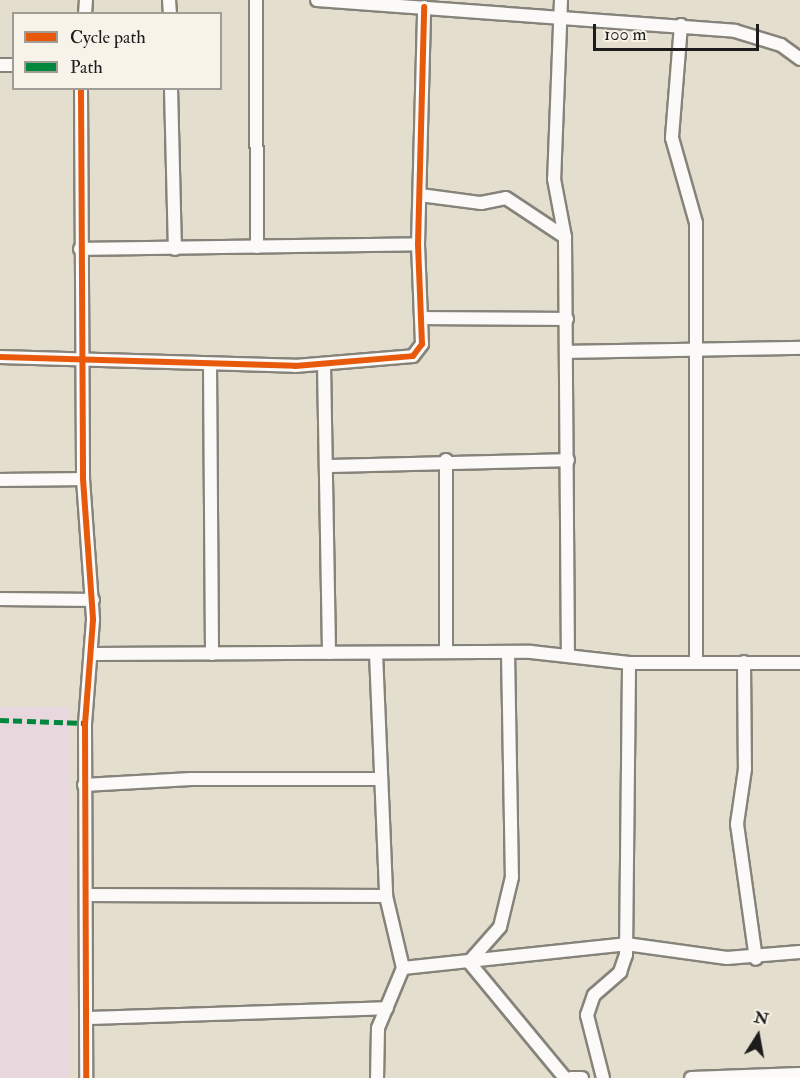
<!DOCTYPE html>
<html>
<head>
<meta charset="utf-8">
<style>
	body { margin:0 }
	#map { position:relative; width:800px; height:1078px; overflow:hidden; background:#e4dece; font-family:"IM FELL Double Pica",serif }
	div>[style] { position:absolute }
	.built>* { inset:0; background:#e8d7dd; transform-origin:0 0 }
	.roads { filter:drop-shadow(2px 0 #86837b) drop-shadow(-2px 0 #86837b) drop-shadow(0 2px #86837b) drop-shadow(0 -2px #86837b) }
	.minor>* { height:12px; margin:-6px; padding:0 6px; transform-origin:6px; border-radius:6px; background:#fbfaf8 }
	.quiet>* { height:4.5px; margin-top:-2.25px; transform-origin:0; background:repeating-linear-gradient(90deg,#00873e 0 9px,transparent 0 13.5px) }
	.cycleway>* { height:6px; margin:-3px; padding:0 3px; transform-origin:3px; border-radius:3px; background:#e8590c }
	span { translate:-50% -50%; white-space:nowrap; text-align:center; line-height:1.15; -webkit-text-stroke:6px #f7f3e8; paint-order:stroke }
	.legend { position:absolute; left:12px; top:12px; width:210px; height:78px; box-sizing:border-box; background:#f7f3e8; border:2px solid #9f9d96; margin:0; padding:8px 10px; list-style:none; font-size:18px; color:#1c1c1c }
	.legend li { display:flex; align-items:center; gap:12px; height:30px }
	.legend b { width:30px; border:2px solid #9f9d96 }
	.north { position:absolute; left:728px; top:1006px; width:60px; height:60px; -webkit-text-stroke:4px #f7f3e8; paint-order:stroke; rotate:11deg; font-size:16px; font-weight:700; line-height:24px; text-align:center; color:#1c1c1c }
	.north::after { content:''; display:block; margin:auto; width:21px; height:27px; background:#1c1c1c; clip-path:polygon(50% 0,100% 100%,50% 72%,0 100%) }
	.scale { position:absolute; left:593px; top:24px; width:166px; height:27px; box-sizing:border-box; border:3px solid #1c1c1c; border-top:0; padding-left:8px; font-size:18px; line-height:21px; white-space:nowrap; color:#1c1c1c; -webkit-text-stroke:4px #f7f3e8; paint-order:stroke }
</style>
</head>
<body>
<div id="map">
	<div class="built">
		<div style="left:0;top:707px;width:69px;height:371px"></div>
	</div>
	<div class="roads">
		<div class="minor">
			<div style="left:169px;top:0;width:14px;rotate:86deg"></div>
			<div style="left:256px;top:0;width:247px;rotate:89.8deg"></div>
			<div style="left:317px;top:0;width:419px;rotate:4.2deg"></div>
			<div style="left:735px;top:31px;width:48px;rotate:16.9deg"></div>
			<div style="left:781px;top:45px;width:24px;rotate:36deg"></div>
			<div style="left:561px;top:0;width:179px;rotate:92.2deg"></div>
			<div style="left:554px;top:179px;width:59px;rotate:79.3deg"></div>
			<div style="left:565px;top:237px;width:418px;rotate:89.6deg"></div>
			<div style="left:85px;top:14px;width:14px;rotate:-86deg"></div>
			<div style="left:681px;top:25px;width:113px;rotate:94.6deg"></div>
			<div style="left:672px;top:138px;width:88px;rotate:74.2deg"></div>
			<div style="left:696px;top:223px;width:439px;rotate:90deg"></div>
			<div style="left:0;top:65px;width:14px"></div>
			<div style="left:81px;top:88px;width:391px;rotate:89.7deg"></div>
			<div style="left:83px;top:479px;width:141px;rotate:85.9deg"></div>
			<div style="left:93px;top:620px;width:103px;rotate:94.4deg"></div>
			<div style="left:85px;top:723px;width:355px;rotate:89.8deg"></div>
			<div style="left:171px;top:88px;width:161px;rotate:88.6deg"></div>
			<div style="left:420px;top:195px;width:62px;rotate:7.5deg"></div>
			<div style="left:481px;top:203px;width:25px;rotate:-11deg"></div>
			<div style="left:506px;top:198px;width:71px;rotate:33.5deg"></div>
			<div style="left:80px;top:249px;width:338px;rotate:-0.8deg"></div>
			<div style="left:421px;top:318px;width:146px;rotate:0.4deg"></div>
			<div style="left:566px;top:352px;width:234px;rotate:-1deg"></div>
			<div style="left:0;top:357px;width:295px;rotate:1.7deg"></div>
			<div style="left:295px;top:366px;width:118px;rotate:-4.8deg"></div>
			<div style="left:413px;top:356px;width:15px;rotate:-53deg"></div>
			<div style="left:422px;top:344px;width:100px;rotate:-92.3deg"></div>
			<div style="left:418px;top:244px;width:237px;rotate:-88.5deg"></div>
			<div style="left:324px;top:364px;width:289px;rotate:89deg"></div>
			<div style="left:210px;top:365px;width:289px;rotate:89.6deg"></div>
			<div style="left:326px;top:466px;width:242px;rotate:-1.4deg"></div>
			<div style="left:0;top:480px;width:83px;rotate:-0.7deg"></div>
			<div style="left:0;top:599px;width:93px;rotate:0.6deg"></div>
			<div style="left:446px;top:652px;width:192px;rotate:-90deg"></div>
			<div style="left:508px;top:652px;width:225px;rotate:89deg"></div>
			<div style="left:512px;top:877px;width:51px;rotate:103.5deg"></div>
			<div style="left:500px;top:927px;width:47px;rotate:131.5deg"></div>
			<div style="left:469px;top:962px;width:151px;rotate:50.4deg"></div>
			<div style="left:376px;top:653px;width:243px;rotate:87.6deg"></div>
			<div style="left:386px;top:896px;width:74px;rotate:76.7deg"></div>
			<div style="left:403px;top:968px;width:65px;rotate:112.6deg"></div>
			<div style="left:378px;top:1028px;width:50px;rotate:91.1deg"></div>
			<div style="left:93px;top:654px;width:438px;rotate:-0.3deg"></div>
			<div style="left:531px;top:652px;width:99px;rotate:6.4deg"></div>
			<div style="left:629px;top:663px;width:171px"></div>
			<div style="left:744px;top:662px;width:107px;rotate:89.5deg"></div>
			<div style="left:745px;top:769px;width:56px;rotate:98.3deg"></div>
			<div style="left:737px;top:824px;width:136px;rotate:82deg"></div>
			<div style="left:84px;top:785px;width:107px;rotate:-3.2deg"></div>
			<div style="left:191px;top:779px;width:189px"></div>
			<div style="left:87px;top:895px;width:299px;rotate:0.2deg"></div>
			<div style="left:403px;top:968px;width:224px;rotate:-6.1deg"></div>
			<div style="left:626px;top:944px;width:102px;rotate:7.9deg"></div>
			<div style="left:727px;top:958px;width:73px;rotate:-4.7deg"></div>
			<div style="left:88px;top:1018px;width:299px;rotate:-1.9deg"></div>
			<div style="left:571px;top:1078px;width:11px"></div>
			<div style="left:603px;top:1078px;width:65px;rotate:-104.3deg"></div>
			<div style="left:587px;top:1015px;width:21px;rotate:-71deg"></div>
			<div style="left:594px;top:995px;width:35px;rotate:-41deg"></div>
			<div style="left:620px;top:972px;width:18px;rotate:-71deg"></div>
			<div style="left:626px;top:955px;width:292px;rotate:-89.4deg"></div>
			<div style="left:691px;top:1078px;width:109px;rotate:-2.1deg"></div>
		</div>
	</div>
	<div class="quiet">
		<div style="left:0;top:720px;width:85px;rotate:2deg"></div>
	</div>
	<div class="cycleway">
		<div style="left:81px;top:88px;width:391px;rotate:89.7deg"></div>
		<div style="left:83px;top:479px;width:141px;rotate:85.9deg"></div>
		<div style="left:93px;top:620px;width:103px;rotate:94.4deg"></div>
		<div style="left:85px;top:723px;width:355px;rotate:89.8deg"></div>
		<div style="left:0;top:357px;width:295px;rotate:1.7deg"></div>
		<div style="left:295px;top:366px;width:118px;rotate:-4.8deg"></div>
		<div style="left:413px;top:356px;width:15px;rotate:-53deg"></div>
		<div style="left:422px;top:344px;width:100px;rotate:-92.3deg"></div>
		<div style="left:418px;top:244px;width:237px;rotate:-88.5deg"></div>
	</div>
	<ul class="legend">
	<li><b style="height:8px;background:#e8590c"></b>Cycle path</li>
	<li><b style="height:8px;background:#00873e"></b>Path</li>
	</ul>
	<div class="north">N</div>
	<div class="scale">100 m</div>
</div>
</body>
</html>
